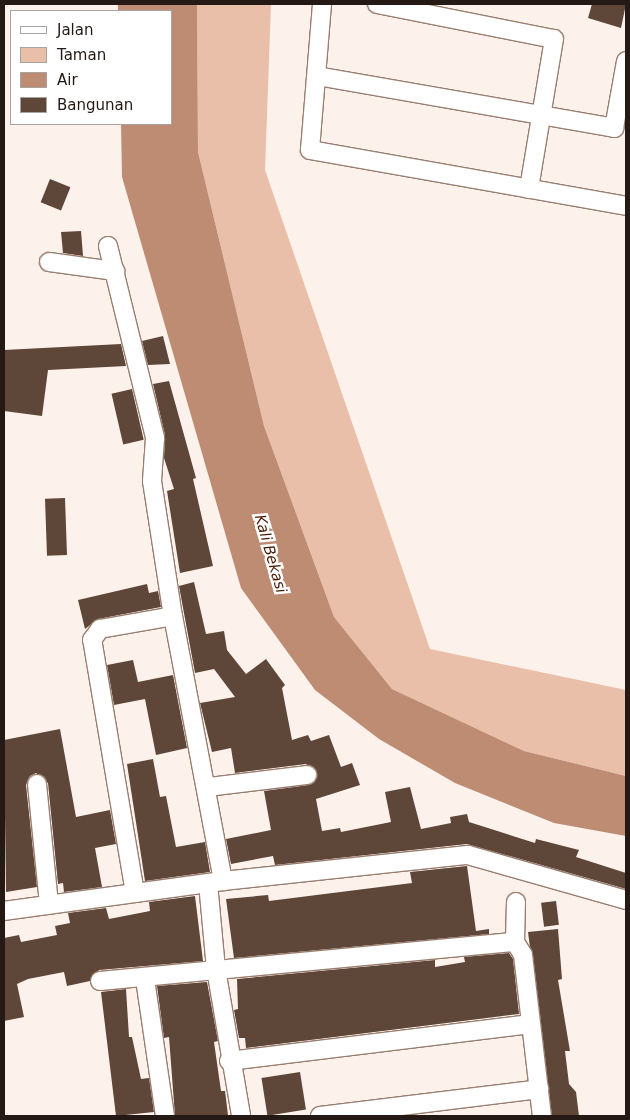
<!DOCTYPE html>
<html>
<head>
<meta charset="utf-8">
<style>
	body { margin:0 }
	#map { position:relative; width:630px; height:1120px; overflow:hidden; background:#fdf1eb; font-family:"DejaVu Sans",sans-serif }
	div>[style] { position:absolute }
	.green>* { inset:0; background:#e9bfa9 }
	.water>* { inset:0; background:#bd8c72 }
	.building>* { inset:0; background:#5e4639; transform-origin:0 0 }
	.roads { filter:drop-shadow(1px 0 #997e70) drop-shadow(-1px 0 #997e70) drop-shadow(0 1px #997e70) drop-shadow(0 -1px #997e70) }
	.street>* { height:18px; margin:-9px; padding:0 9px; transform-origin:9px; border-radius:9px; background:#fff }
	span { translate:-50% -50%; white-space:nowrap; text-align:center; line-height:1.15; -webkit-text-stroke:5px #fff; paint-order:stroke }
	.water-label { font-size:15px; color:#481b00; font-style:italic }
	.frame { position:absolute; inset:0; border:5px solid #241914; pointer-events:none }
	.legend { position:absolute; left:10px; top:10px; width:162px; height:115px; box-sizing:border-box; background:#fff; border:1px solid #a7a3a1; margin:0; padding:6px 9px; list-style:none; font-size:15px; color:#241914 }
	.legend li { display:flex; align-items:center; gap:10px; height:25px }
	.legend b { width:25px; border:1px solid #a7a3a1 }
</style>
</head>
<body>
<div id="map">
	<div class="green">
		<div style="clip-path:polygon(197px 4px,271px 4px,265px 170px,430px 649px,626px 690px,626px 776px,524px 751px,392px 689px,334px 617px,264px 426px,198px 152px)"></div>
	</div>
	<div class="water">
		<div style="clip-path:polygon(118px 4px,197px 4px,198px 152px,264px 426px,334px 617px,392px 689px,524px 751px,626px 776px,626px 836px,554px 823px,455px 783px,379px 739px,315px 690px,241px 588px,122px 177px,121px 124px,171px 124px,171px 11px,118px 11px)"></div>
	</div>
	<div class="building">
		<div style="clip-path:polygon(592px 4px,626px 4px,621px 28px,588px 18px)"></div>
		<div style="left:50px;top:179px;width:22px;height:25px;rotate:22deg"></div>
		<div style="clip-path:polygon(81px 231px,83px 256px,63px 253px,61px 232px)"></div>
		<div style="clip-path:polygon(163px 336px,170px 364px,148px 365px,142px 341px)"></div>
		<div style="clip-path:polygon(121px 344px,126px 366px,48px 370px,42px 416px,4px 411px,4px 350px)"></div>
		<div style="clip-path:polygon(169px 381px,196px 478px,193px 479px,213px 566px,180px 573px,167px 491px,174px 489px,164px 458px,165px 435px,153px 384px)"></div>
		<div style="left:132px;top:389px;width:52px;height:21px;rotate:77deg"></div>
		<div style="left:65px;top:498px;width:57px;height:20px;rotate:88deg"></div>
		<div style="clip-path:polygon(194px 582px,206px 634px,224px 631px,227px 650px,246px 674px,266px 659px,285px 685px,282px 688px,292px 740px,308px 735px,311px 741px,329px 735px,341px 767px,352px 763px,360px 785px,316px 799px,322px 831px,340px 828px,341px 832px,391px 822px,385px 792px,410px 787px,421px 829px,451px 823px,450px 817px,467px 814px,469px 822px,535px 843px,536px 839px,579px 850px,576px 857px,626px 873px,626px 889px,467px 844px,275px 865px,273px 856px,231px 864px,226px 839px,271px 830px,264px 791px,309px 785px,317px 773px,306px 764px,235px 773px,231px 748px,212px 752px,200px 703px,235px 697px,214px 669px,195px 673px,179px 586px)"></div>
		<div style="clip-path:polygon(147px 584px,149px 593px,158px 591px,161px 607px,98px 619px,85px 629px,78px 600px)"></div>
		<div style="clip-path:polygon(133px 660px,138px 682px,173px 675px,187px 748px,156px 755px,145px 699px,114px 705px,107px 665px)"></div>
		<div style="clip-path:polygon(60px 729px,76px 817px,110px 810px,116px 844px,95px 848px,102px 887px,64px 892px,63px 883px,58px 884px,48px 783px,36px 773px,30px 776px,26px 785px,37px 887px,6px 892px,4px 740px)"></div>
		<div style="clip-path:polygon(153px 759px,160px 797px,166px 796px,176px 847px,205px 842px,210px 872px,145px 881px,127px 764px)"></div>
		<div style="clip-path:polygon(467px 866px,476px 931px,489px 929px,489px 934px,234px 958px,226px 899px,268px 895px,269px 901px,396px 885px,412px 883px,410px 872px)"></div>
		<div style="clip-path:polygon(195px 896px,203px 961px,99px 970px,90px 981px,67px 986px,64px 972px,28px 979px,17px 984px,24px 1017px,4px 1021px,4px 938px,19px 935px,21px 942px,57px 935px,55px 926px,70px 923px,68px 913px,106px 908px,109px 919px,150px 911px,149px 902px)"></div>
		<div style="left:556px;top:901px;width:24px;height:15px;rotate:83deg"></div>
		<div style="clip-path:polygon(558px 929px,562px 979px,558px 980px,570px 1051px,565px 1051px,569px 1084px,576px 1092px,579px 1116px,552px 1116px,528px 932px)"></div>
		<div style="clip-path:polygon(509px 953px,513px 959px,519px 1014px,246px 1048px,245px 1038px,239px 1038px,234px 1010px,238px 1009px,237px 979px,435px 960px,435px 967px,465px 962px,464px 957px)"></div>
		<div style="clip-path:polygon(207px 982px,218px 1041px,214px 1042px,221px 1091px,225px 1091px,228px 1115px,175px 1116px,169px 1037px,164px 1038px,157px 986px)"></div>
		<div style="clip-path:polygon(126px 989px,129px 1037px,132px 1037px,141px 1079px,149px 1078px,154px 1112px,116px 1116px,101px 992px)"></div>
		<div style="left:300px;top:1072px;width:38px;height:39px;rotate:81deg"></div>
	</div>
	<div class="roads">
		<div class="street">
			<div style="left:322px;top:4px;width:146px;rotate:94.7deg"></div>
			<div style="left:310px;top:150px;width:321px;rotate:10deg"></div>
			<div style="left:377px;top:4px;width:180px;rotate:11.2deg"></div>
			<div style="left:554px;top:39px;width:152px;rotate:99.5deg"></div>
			<div style="left:317px;top:76px;width:302px;rotate:9.9deg"></div>
			<div style="left:614px;top:128px;width:68px;rotate:-79.8deg"></div>
			<div style="left:108px;top:246px;width:198px;rotate:76.2deg"></div>
			<div style="left:155px;top:438px;width:43px;rotate:94deg"></div>
			<div style="left:152px;top:481px;width:137px;rotate:81.2deg"></div>
			<div style="left:173px;top:616px;width:270px;rotate:79.3deg"></div>
			<div style="left:49px;top:262px;width:67px;rotate:7.8deg"></div>
			<div style="left:37px;top:784px;width:121px;rotate:84.3deg"></div>
			<div style="left:208px;top:787px;width:100px;rotate:-6.9deg"></div>
			<div style="left:208px;top:883px;width:86px;rotate:84.7deg"></div>
			<div style="left:216px;top:969px;width:149px;rotate:80.3deg"></div>
			<div style="left:135px;top:893px;width:257px;rotate:-99.6deg"></div>
			<div style="left:92px;top:640px;width:14px;rotate:-54deg"></div>
			<div style="left:100px;top:629px;width:74px;rotate:-10.1deg"></div>
			<div style="left:4px;top:911px;width:221px;rotate:-7.8deg"></div>
			<div style="left:223px;top:881px;width:246px;rotate:-6.1deg"></div>
			<div style="left:468px;top:855px;width:164px;rotate:15.9deg"></div>
			<div style="left:515px;top:942px;width:40px;rotate:-88.6deg"></div>
			<div style="left:145px;top:979px;width:138px;rotate:81.7deg"></div>
			<div style="left:100px;top:981px;width:417px;rotate:-5.4deg"></div>
			<div style="left:515px;top:942px;width:15px;rotate:58deg"></div>
			<div style="left:523px;top:955px;width:162px;rotate:83.3deg"></div>
			<div style="left:229px;top:1061px;width:302px;rotate:-7deg"></div>
			<div style="left:320px;top:1116px;width:221px;rotate:-7deg"></div>
		</div>
	</div>
	<div class="water-label">
		<span style="left:270px;top:554px;rotate:74deg">Kali Bekasi</span>
	</div>
	<div class="frame"></div>
	<ul class="legend">
	<li><b style="height:6px;background:#fff"></b>Jalan</li>
	<li><b style="height:14px;background:#e9bfa9"></b>Taman</li>
	<li><b style="height:14px;background:#bd8c72"></b>Air</li>
	<li><b style="height:14px;background:#5e4639"></b>Bangunan</li>
	</ul>
</div>
</body>
</html>
